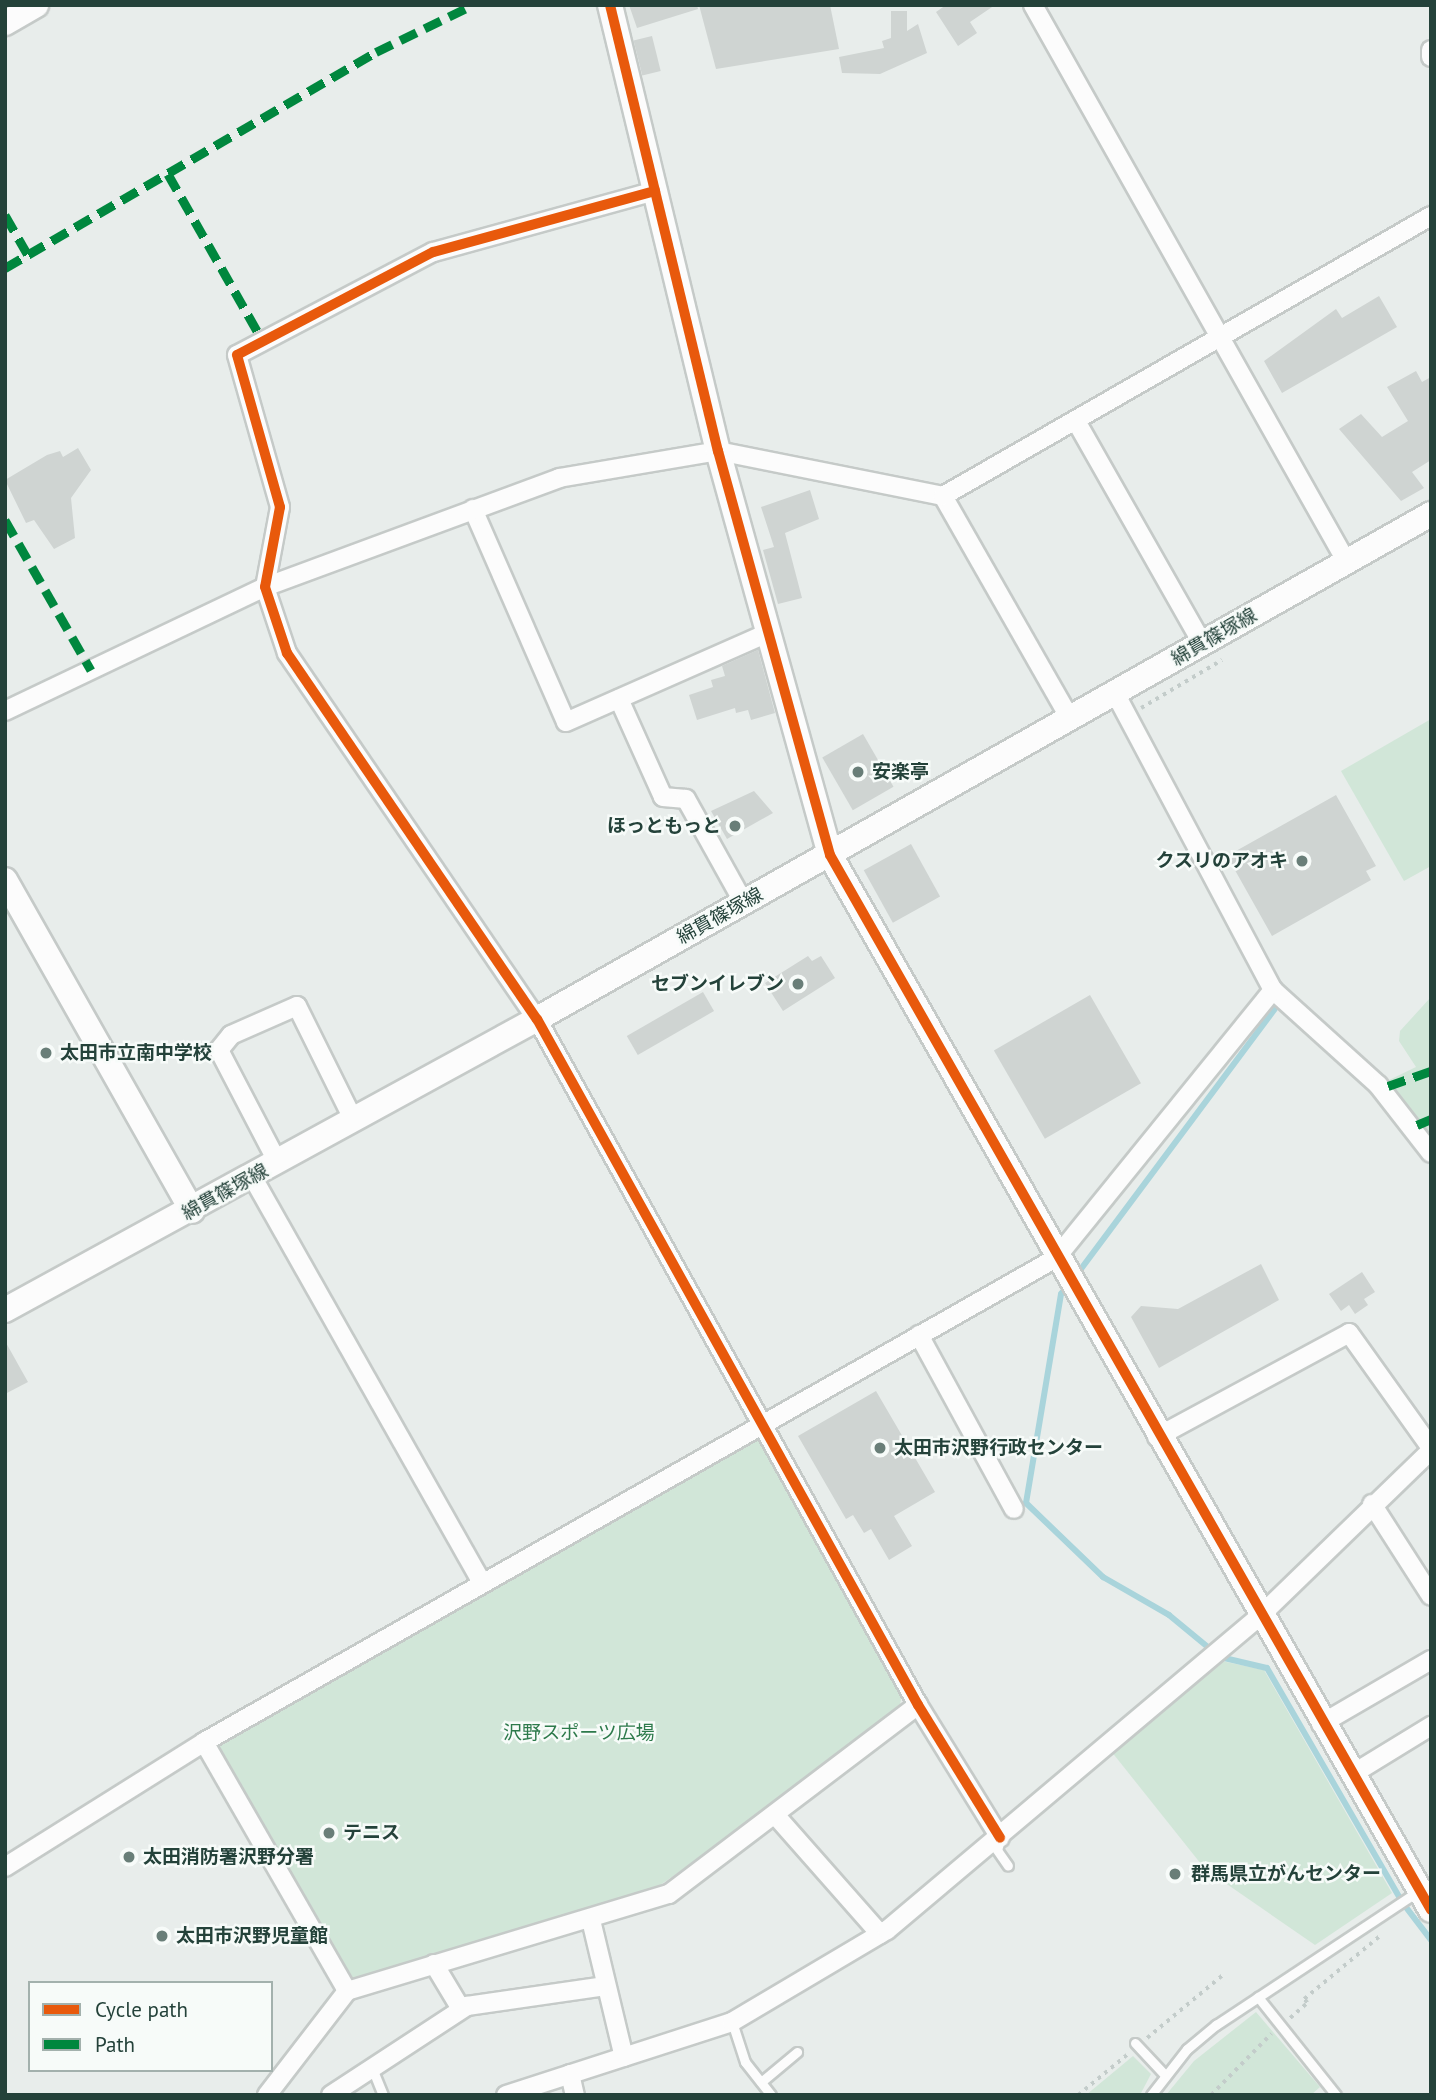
<!DOCTYPE html>
<html>
<head>
<meta charset="utf-8">
<style>
	body { margin:0 }
	#map { position:relative; width:1436px; height:2100px; overflow:hidden; background:#e8edeb; font-family:"PT Sans","Noto Sans JP",sans-serif }
	div>[style] { position:absolute }
	.green>* { inset:0; background:#d1e6d8 }
	.stream>* { height:6px; margin:-3px; padding:0 3px; transform-origin:3px; border-radius:3px; background:#a9d4db }
	.building>* { inset:0; background:#cfd4d2; transform-origin:0 0 }
	.path>* { height:3.5px; margin-top:-1.75px; transform-origin:0; background:repeating-linear-gradient(90deg,#c3ccca 0 3.5px,transparent 0 8.5px) }
	.roads { filter:drop-shadow(2px 0 #c5cac8) drop-shadow(-2px 0 #c5cac8) drop-shadow(0 2px #c5cac8) drop-shadow(0 -2px #c5cac8) }
	.lane>* { height:9px; margin:-4.5px; padding:0 4.5px; transform-origin:4.5px; border-radius:4.5px; background:#fcfcfc }
	.street>* { height:18px; margin:-9px; padding:0 9px; transform-origin:9px; border-radius:9px; background:#fcfcfc }
	.secondary>* { height:24px; margin:-12px; padding:0 12px; transform-origin:12px; border-radius:12px; background:#fcfcfc }
	.quiet>* { height:9px; margin-top:-4.5px; transform-origin:0; background:repeating-linear-gradient(90deg,#00873e 0 18px,transparent 0 27px) }
	.cycleway>* { height:10px; margin:-5px; padding:0 5px; transform-origin:5px; border-radius:5px; background:#e8590c }
	.dots>* { width:19px; height:19px; translate:-50% -50%; box-sizing:border-box; border:4px solid #f7fbf9; border-radius:50% }
	span { translate:-50% -50%; white-space:nowrap; text-align:center; line-height:1.15; -webkit-text-stroke:5px #f7fbf9; paint-order:stroke }
	.street-label { font-size:19px; color:#24423a }
	.poi-label { font-size:19px; color:#24423a; font-weight:700 }
	.left { translate:0 -50%; text-align:left }
	.right { translate:-100% -50%; text-align:right }
	.park-label { font-size:19px; color:#2d7a4b }
	.frame { position:absolute; inset:0; border:7px solid #24423a; pointer-events:none }
	.legend { position:absolute; left:28px; top:1981px; width:245px; height:91px; box-sizing:border-box; background:#f7fbf9; border:2px solid #a3b1ad; margin:0; padding:9px 12px; list-style:none; font-size:21px; color:#24423a }
	.legend li { display:flex; align-items:center; gap:14px; height:35px }
	.legend b { width:35px; border:2px solid #a3b1ad }
</style>
</head>
<body>
<div id="map">
	<div class="green">
		<div style="clip-path:polygon(1431px 719px,1431px 866px,1404px 881px,1341px 771px)"></div>
		<div style="clip-path:polygon(1431px 997px,1431px 1143px,1385px 1082px,1416px 1067px,1399px 1041px,1400px 1031px)"></div>
		<div style="clip-path:polygon(755px 1433px,902px 1696px,899px 1708px,798px 1790px,650px 1892px,351px 1981px,216px 1743px)"></div>
		<div style="clip-path:polygon(1217px 1660px,1264px 1670px,1392px 1893px,1315px 1945px,1205px 1869px,1111px 1751px)"></div>
		<div style="clip-path:polygon(1256px 2012px,1320px 2087px,1311px 2095px,1166px 2095px,1194px 2061px)"></div>
		<div style="clip-path:polygon(1133px 2056px,1151px 2074px,1140px 2095px,1086px 2095px)"></div>
	</div>
	<div class="stream">
		<div style="left:1075px;top:1277px;width:334px;rotate:-53.3deg"></div>
		<div style="left:1068px;top:1285px;width:11px;rotate:128deg"></div>
		<div style="left:1061px;top:1294px;width:212px;rotate:99.5deg"></div>
		<div style="left:1026px;top:1503px;width:107px;rotate:43.9deg"></div>
		<div style="left:1103px;top:1577px;width:76px;rotate:29.9deg"></div>
		<div style="left:1169px;top:1615px;width:66px;rotate:39.5deg"></div>
		<div style="left:1220px;top:1657px;width:48px;rotate:13.2deg"></div>
		<div style="left:1267px;top:1668px;width:270px;rotate:60deg"></div>
		<div style="left:1402px;top:1902px;width:48px;rotate:52.7deg"></div>
	</div>
	<div class="building">
		<div style="clip-path:polygon(629px 5px,697px 5px,698px 9px,637px 28px)"></div>
		<div style="clip-path:polygon(699px 5px,830px 5px,839px 49px,716px 69px)"></div>
		<div style="clip-path:polygon(946px 5px,995px 5px,970px 22px,977px 33px,958px 46px,936px 12px)"></div>
		<div style="clip-path:polygon(891px 11px,907px 11px,907px 31px,918px 24px,927px 53px,880px 74px,842px 73px,839px 57px,884px 48px,882px 41px,891px 38px)"></div>
		<div style="left:652px;top:36px;width:36px;height:19px;rotate:76deg"></div>
		<div style="clip-path:polygon(1379px 296px,1397px 327px,1282px 393px,1264px 361px,1336px 309px,1342px 318px)"></div>
		<div style="clip-path:polygon(1416px 371px,1422px 382px,1431px 377px,1431px 460px,1412px 472px,1424px 488px,1401px 501px,1339px 429px,1361px 414px,1382px 437px,1408px 421px,1387px 387px)"></div>
		<div style="clip-path:polygon(78px 448px,91px 470px,71px 498px,75px 538px,54px 549px,34px 520px,26px 523px,5px 480px,47px 455px,60px 451px,63px 457px)"></div>
		<div style="clip-path:polygon(810px 490px,819px 519px,785px 533px,802px 598px,778px 604px,763px 550px,774px 547px,761px 507px)"></div>
		<div style="clip-path:polygon(758px 650px,775px 713px,751px 720px,748px 710px,736px 713px,735px 708px,697px 720px,689px 695px,713px 687px,711px 680px,725px 676px,722px 666px)"></div>
		<div style="left:863px;top:734px;width:61px;height:47px;rotate:60deg"></div>
		<div style="clip-path:polygon(754px 791px,773px 813px,727px 839px,711px 811px)"></div>
		<div style="clip-path:polygon(1336px 795px,1376px 866px,1366px 871px,1371px 880px,1272px 936px,1227px 856px)"></div>
		<div style="left:911px;top:844px;width:60px;height:54px;rotate:61deg"></div>
		<div style="clip-path:polygon(808px 956px,812px 961px,821px 956px,835px 978px,783px 1011px,765px 983px)"></div>
		<div style="left:703px;top:992px;width:22px;height:88px;rotate:60deg"></div>
		<div style="left:1090px;top:995px;width:102px;height:111px;rotate:60deg"></div>
		<div style="clip-path:polygon(1261px 1264px,1279px 1300px,1159px 1368px,1131px 1317px,1141px 1306px,1178px 1309px)"></div>
		<div style="clip-path:polygon(1362px 1272px,1375px 1292px,1364px 1299px,1368px 1305px,1355px 1314px,1349px 1305px,1341px 1311px,1329px 1294px)"></div>
		<div style="clip-path:polygon(5px 1341px,28px 1382px,5px 1394px)"></div>
		<div style="clip-path:polygon(876px 1391px,935px 1492px,894px 1516px,912px 1546px,889px 1560px,871px 1529px,864px 1533px,853px 1515px,846px 1519px,798px 1436px)"></div>
	</div>
	<div class="path">
		<div style="left:1141px;top:708px;width:94px;rotate:-30.7deg"></div>
		<div style="left:1290px;top:2018px;width:23px;rotate:-41deg"></div>
		<div style="left:1307px;top:2003px;width:5px;rotate:-127deg"></div>
		<div style="left:1304px;top:1999px;width:100px;rotate:-39.7deg"></div>
		<div style="left:1147px;top:2038px;width:100px;rotate:-39.7deg"></div>
		<div style="left:1078px;top:2095px;width:65px;rotate:-39.4deg"></div>
		<div style="left:1211px;top:2095px;width:86px;rotate:-45.5deg"></div>
	</div>
	<div class="roads">
		<div class="lane">
			<div style="left:1000px;top:1840px;width:10px;rotate:107deg"></div>
			<div style="left:997px;top:1850px;width:19px;rotate:55deg"></div>
			<div style="left:1258px;top:1997px;width:125px;rotate:51.5deg"></div>
			<div style="left:732px;top:2022px;width:42px;rotate:72deg"></div>
			<div style="left:745px;top:2062px;width:42px;rotate:51.8deg"></div>
			<div style="left:1135px;top:2043px;width:42px;rotate:46.9deg"></div>
			<div style="left:372px;top:2068px;width:29px;rotate:68deg"></div>
			<div style="left:761px;top:2082px;width:47px;rotate:-39.8deg"></div>
			<div style="left:1151px;top:2095px;width:58px;rotate:-52deg"></div>
			<div style="left:1187px;top:2049px;width:38px;rotate:-40deg"></div>
			<div style="left:1216px;top:2025px;width:241px;rotate:-33.5deg"></div>
		</div>
		<div class="street">
			<div style="left:1033px;top:5px;width:638px;rotate:60.62deg"></div>
			<div style="left:1431px;top:50px;width:7px;rotate:90deg"></div>
			<div style="left:655px;top:191px;width:230px;rotate:164.6deg"></div>
			<div style="left:433px;top:252px;width:221px;rotate:152.3deg"></div>
			<div style="left:237px;top:355px;width:158px;rotate:74.2deg"></div>
			<div style="left:280px;top:507px;width:81px;rotate:100.6deg"></div>
			<div style="left:265px;top:587px;width:70px;rotate:71.6deg"></div>
			<div style="left:287px;top:653px;width:443px;rotate:55.7deg"></div>
			<div style="left:537px;top:1019px;width:785px;rotate:60.95deg"></div>
			<div style="left:918px;top:1705px;width:156px;rotate:58.3deg"></div>
			<div style="left:1076px;top:421px;width:255px;rotate:60.4deg"></div>
			<div style="left:943px;top:496px;width:257px;rotate:60.3deg"></div>
			<div style="left:473px;top:509px;width:232px;rotate:66.4deg"></div>
			<div style="left:566px;top:722px;width:221px;rotate:-23.8deg"></div>
			<div style="left:1115px;top:693px;width:336px;rotate:62deg"></div>
			<div style="left:1273px;top:990px;width:142px;rotate:42.1deg"></div>
			<div style="left:1378px;top:1085px;width:86px;rotate:52.1deg"></div>
			<div style="left:619px;top:699px;width:107px;rotate:65.8deg"></div>
			<div style="left:663px;top:797px;width:23px;rotate:5deg"></div>
			<div style="left:686px;top:799px;width:119px;rotate:60.9deg"></div>
			<div style="left:5px;top:711px;width:288px;rotate:-25.5deg"></div>
			<div style="left:265px;top:587px;width:314px;rotate:-20.3deg"></div>
			<div style="left:559px;top:478px;width:161px;rotate:-9.6deg"></div>
			<div style="left:718px;top:451px;width:229px;rotate:11.3deg"></div>
			<div style="left:943px;top:496px;width:563px;rotate:-29.85deg"></div>
			<div style="left:278px;top:1163px;width:127px;rotate:-117.6deg"></div>
			<div style="left:219px;top:1050px;width:19px;rotate:-51deg"></div>
			<div style="left:231px;top:1035px;width:72px;rotate:-23.7deg"></div>
			<div style="left:297px;top:1006px;width:128px;rotate:63.6deg"></div>
			<div style="left:253px;top:1178px;width:464px;rotate:60.5deg"></div>
			<div style="left:919px;top:1335px;width:198px;rotate:61.4deg"></div>
			<div style="left:1157px;top:1437px;width:218px;rotate:-28.4deg"></div>
			<div style="left:1349px;top:1333px;width:141px;rotate:54.5deg"></div>
			<div style="left:1372px;top:1504px;width:109px;rotate:57.3deg"></div>
			<div style="left:1321px;top:1724px;width:127px;rotate:-30.2deg"></div>
			<div style="left:204px;top:1742px;width:287px;rotate:60.1deg"></div>
			<div style="left:347px;top:1991px;width:336px;rotate:-16.8deg"></div>
			<div style="left:669px;top:1894px;width:313px;rotate:-37.2deg"></div>
			<div style="left:1351px;top:1775px;width:94px;rotate:-31.5deg"></div>
			<div style="left:777px;top:1817px;width:156px;rotate:48.6deg"></div>
			<div style="left:5px;top:1867px;width:235px;rotate:-32.1deg"></div>
			<div style="left:204px;top:1742px;width:980px;rotate:-29.6deg"></div>
			<div style="left:1056px;top:1258px;width:345px;rotate:-51deg"></div>
			<div style="left:591px;top:1920px;width:141px;rotate:76.5deg"></div>
			<div style="left:434px;top:1964px;width:52px;rotate:59deg"></div>
			<div style="left:570px;top:2074px;width:22px;rotate:77deg"></div>
			<div style="left:267px;top:2095px;width:131px;rotate:-52.4deg"></div>
			<div style="left:331px;top:2095px;width:163px;rotate:-33.2deg"></div>
			<div style="left:467px;top:2006px;width:140px;rotate:-8.2deg"></div>
			<div style="left:506px;top:2095px;width:237px;rotate:-17.9deg"></div>
			<div style="left:732px;top:2022px;width:180px;rotate:-30.7deg"></div>
			<div style="left:887px;top:1930px;width:488px;rotate:-40.1deg"></div>
			<div style="left:1260px;top:1616px;width:238px;rotate:-44.1deg"></div>
		</div>
		<div class="secondary">
			<div style="left:610px;top:5px;width:459px;rotate:76.4deg"></div>
			<div style="left:718px;top:451px;width:419px;rotate:74.5deg"></div>
			<div style="left:830px;top:855px;width:1214px;rotate:60.33deg"></div>
			<div style="left:5px;top:23px;width:36px;rotate:-30deg"></div>
			<div style="left:5px;top:880px;width:380px;rotate:60.5deg"></div>
			<div style="left:5px;top:1310px;width:606px;rotate:-28.68deg"></div>
			<div style="left:537px;top:1019px;width:1027px;rotate:-29.46deg"></div>
		</div>
	</div>
	<div class="quiet">
		<div style="left:168px;top:174px;width:192px;rotate:60.4deg"></div>
		<div style="left:5px;top:215px;width:46px;rotate:60.1deg"></div>
		<div style="left:5px;top:268px;width:429px;rotate:-30.2deg"></div>
		<div style="left:376px;top:52px;width:108px;rotate:-25.9deg"></div>
		<div style="left:5px;top:520px;width:173px;rotate:60.2deg"></div>
		<div style="left:1388px;top:1086px;width:46px;rotate:-19.2deg"></div>
		<div style="left:1417px;top:1125px;width:15px;rotate:-23deg"></div>
	</div>
	<div class="cycleway">
		<div style="left:610px;top:5px;width:459px;rotate:76.4deg"></div>
		<div style="left:718px;top:451px;width:419px;rotate:74.5deg"></div>
		<div style="left:830px;top:855px;width:1214px;rotate:60.33deg"></div>
		<div style="left:655px;top:191px;width:230px;rotate:164.6deg"></div>
		<div style="left:433px;top:252px;width:221px;rotate:152.3deg"></div>
		<div style="left:237px;top:355px;width:158px;rotate:74.2deg"></div>
		<div style="left:280px;top:507px;width:81px;rotate:100.6deg"></div>
		<div style="left:265px;top:587px;width:70px;rotate:71.6deg"></div>
		<div style="left:287px;top:653px;width:443px;rotate:55.7deg"></div>
		<div style="left:537px;top:1019px;width:785px;rotate:60.95deg"></div>
		<div style="left:918px;top:1705px;width:156px;rotate:58.3deg"></div>
	</div>
	<div class="dots">
		<div style="left:858px;top:772px;background:#697e78"></div>
		<div style="left:735px;top:826px;background:#697e78"></div>
		<div style="left:1302px;top:861px;background:#697e78"></div>
		<div style="left:798px;top:984px;background:#697e78"></div>
		<div style="left:46px;top:1053px;background:#697e78"></div>
		<div style="left:880px;top:1448px;background:#697e78"></div>
		<div style="left:329px;top:1833px;background:#697e78"></div>
		<div style="left:129px;top:1857px;background:#697e78"></div>
		<div style="left:1175px;top:1874px;background:#697e78"></div>
		<div style="left:162px;top:1936px;background:#697e78"></div>
	</div>
	<div class="street-label">
		<span style="left:1214px;top:637px;rotate:-30deg">綿貫篠塚線</span>
		<span style="left:720px;top:916px;rotate:-29deg">綿貫篠塚線</span>
		<span style="left:225px;top:1192px;rotate:-29deg">綿貫篠塚線</span>
	</div>
	<div class="poi-label">
		<span class="left" style="left:872px;top:772px">安楽亭</span>
		<span class="right" style="left:721px;top:826px">ほっともっと</span>
		<span class="right" style="left:1288px;top:861px">クスリのアオキ</span>
		<span class="right" style="left:784px;top:984px">セブンイレブン</span>
		<span class="left" style="left:60px;top:1053px">太田市立南中学校</span>
		<span class="left" style="left:894px;top:1448px">太田市沢野行政センター</span>
		<span class="left" style="left:343px;top:1833px">テニス</span>
		<span class="left" style="left:143px;top:1857px">太田消防署沢野分署</span>
		<span class="left" style="left:1191px;top:1874px">群馬県立がんセンター</span>
		<span class="left" style="left:176px;top:1936px">太田市沢野児童館</span>
	</div>
	<div class="park-label">
		<span style="left:579px;top:1733px">沢野スポーツ広場</span>
	</div>
	<div class="frame"></div>
	<ul class="legend">
	<li><b style="height:9px;background:#e8590c"></b>Cycle path</li>
	<li><b style="height:9px;background:#00873e"></b>Path</li>
	</ul>
</div>
</body>
</html>
